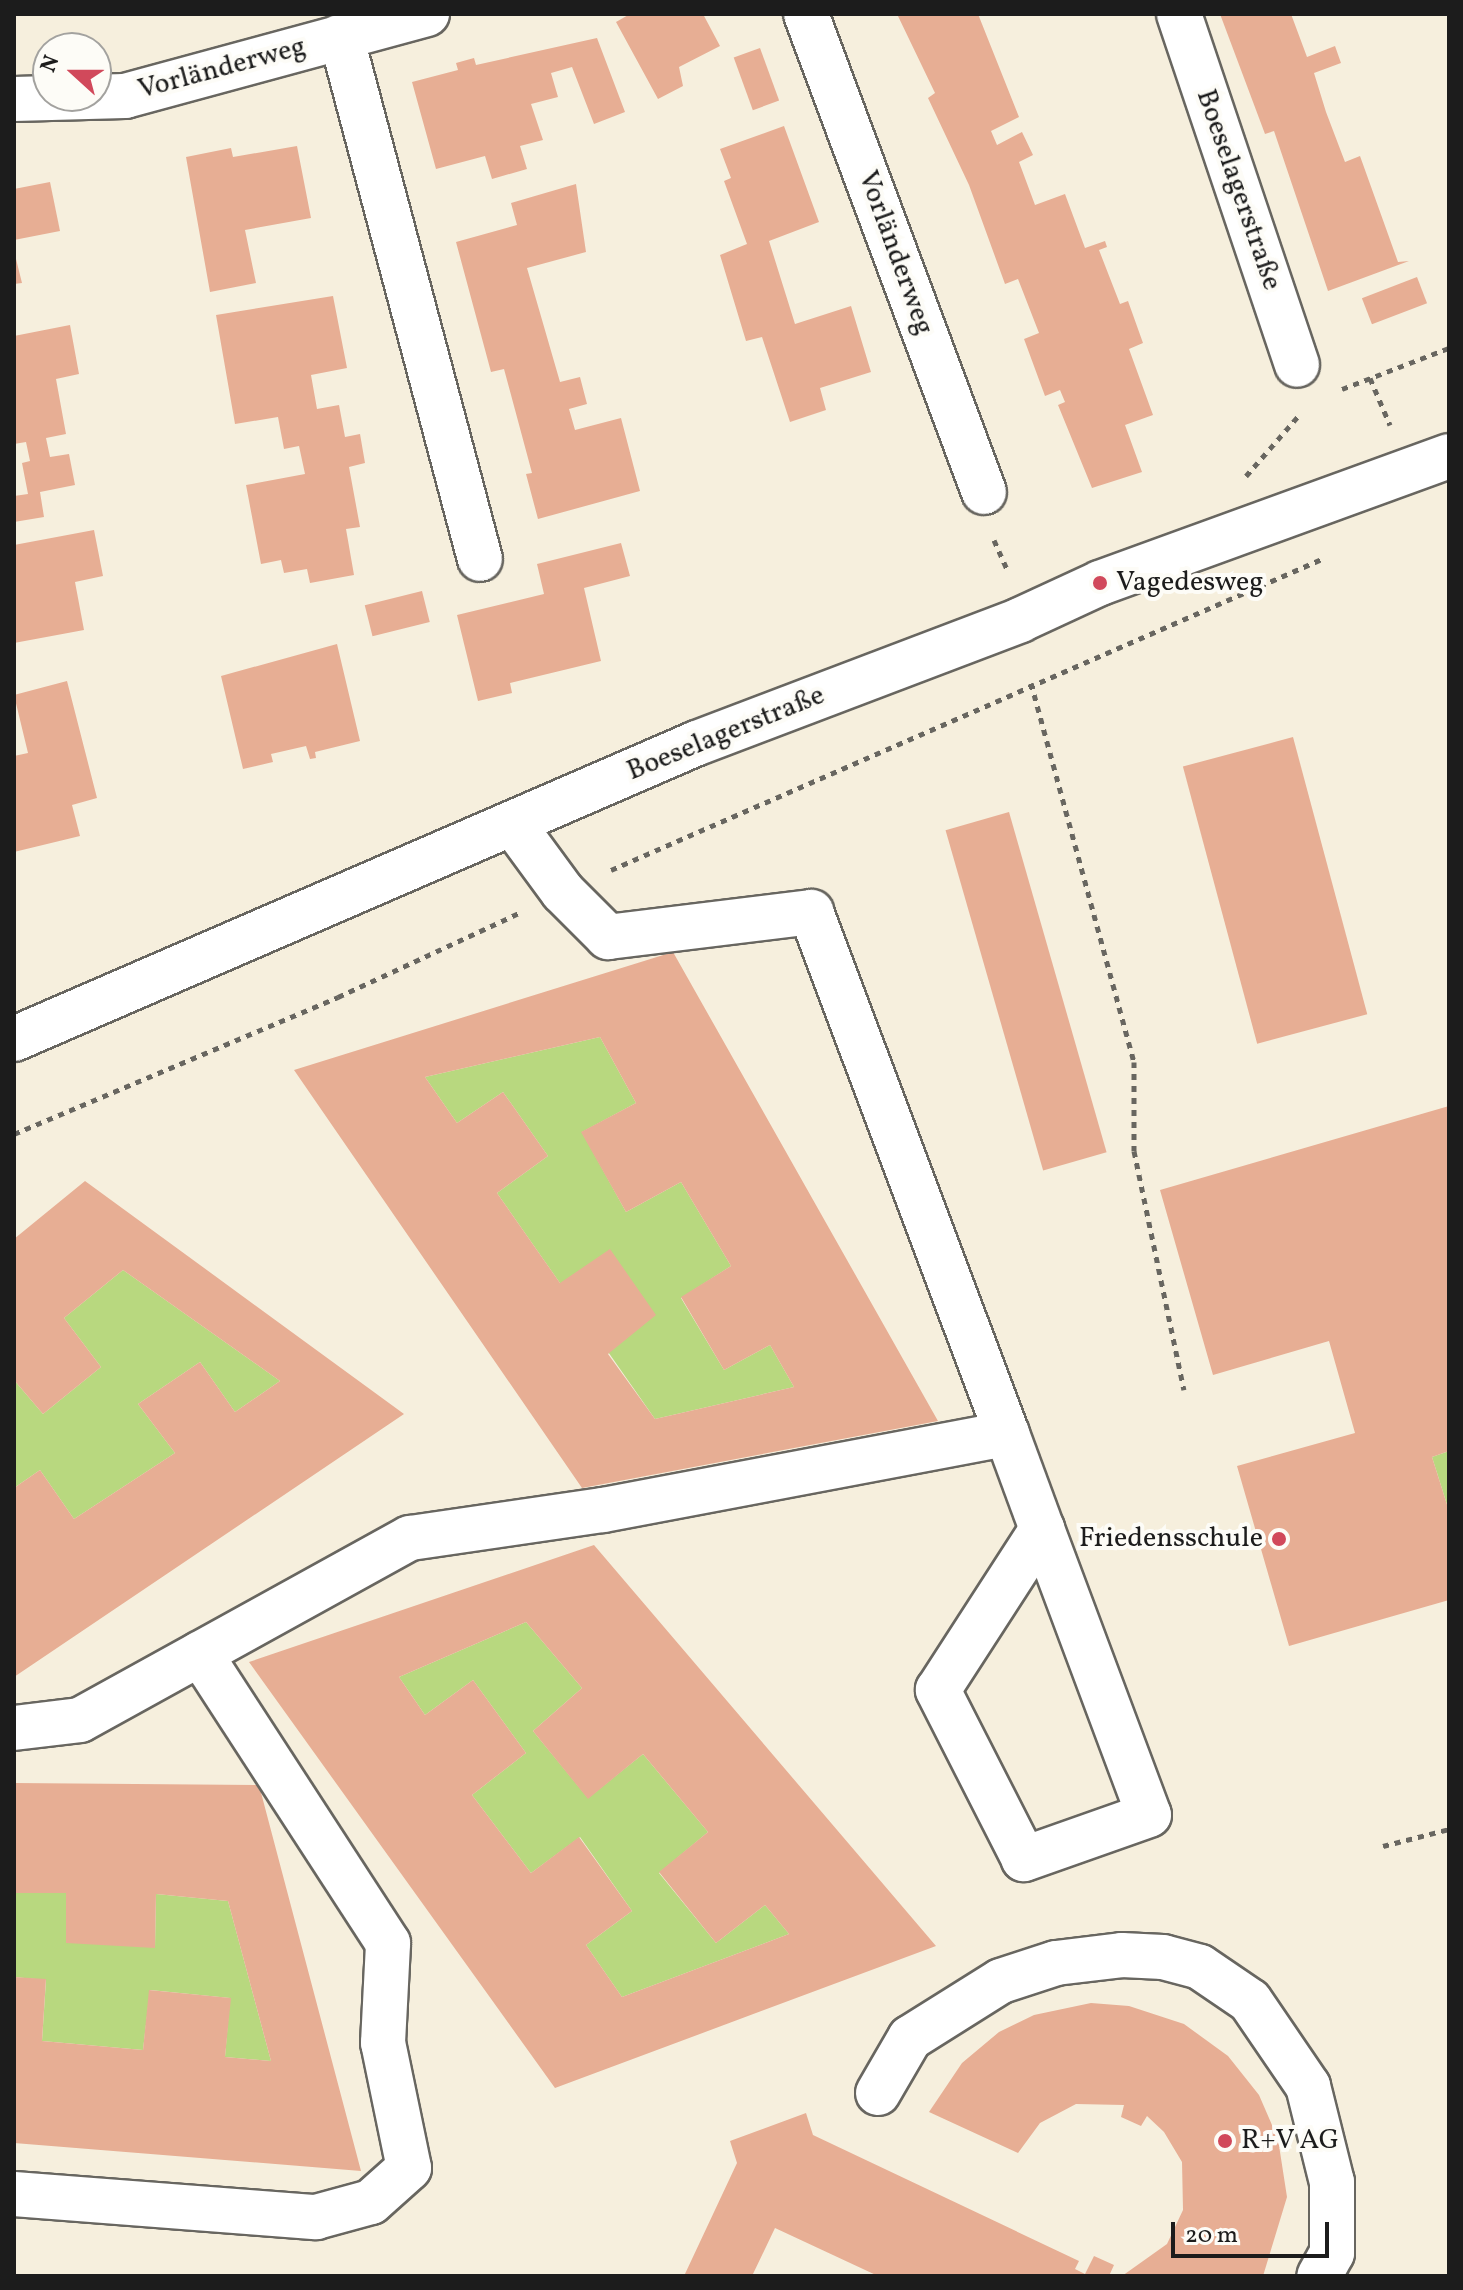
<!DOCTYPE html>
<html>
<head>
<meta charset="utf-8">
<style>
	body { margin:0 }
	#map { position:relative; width:1463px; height:2290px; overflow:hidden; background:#f6efdd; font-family:Vollkorn,serif }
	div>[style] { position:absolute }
	.green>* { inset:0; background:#b8d87f }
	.building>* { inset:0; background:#e7ae94; transform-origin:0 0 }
	.path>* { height:5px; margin-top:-2.5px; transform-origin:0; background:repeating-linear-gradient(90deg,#686660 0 6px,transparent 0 12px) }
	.roads { filter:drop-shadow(2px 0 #686660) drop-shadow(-2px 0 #686660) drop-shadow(0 2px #686660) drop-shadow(0 -2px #686660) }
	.minor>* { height:44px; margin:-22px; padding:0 22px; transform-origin:22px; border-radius:22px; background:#fff }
	.dots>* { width:22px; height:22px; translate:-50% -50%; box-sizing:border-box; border:4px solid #fdfcf7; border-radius:50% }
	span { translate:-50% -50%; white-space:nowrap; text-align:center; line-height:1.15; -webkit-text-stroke:8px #fdfcf7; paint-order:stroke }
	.street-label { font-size:28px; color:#1c1c1c }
	.poi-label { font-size:28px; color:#1c1c1c }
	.left { translate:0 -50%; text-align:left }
	.right { translate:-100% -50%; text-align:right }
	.frame { position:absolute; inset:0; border:16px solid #1c1c1c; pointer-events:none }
	.north { position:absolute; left:32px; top:32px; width:80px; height:80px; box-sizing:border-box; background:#fdfcf7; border:2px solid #a3a29f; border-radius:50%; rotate:291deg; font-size:22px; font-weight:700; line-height:32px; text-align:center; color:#1c1c1c }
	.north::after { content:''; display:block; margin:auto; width:28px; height:36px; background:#d1495b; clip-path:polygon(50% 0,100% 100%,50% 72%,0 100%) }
	.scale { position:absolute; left:1171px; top:2222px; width:158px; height:36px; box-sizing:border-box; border:4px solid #1c1c1c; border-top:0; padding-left:10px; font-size:24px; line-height:28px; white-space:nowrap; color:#1c1c1c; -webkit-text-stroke:6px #fdfcf7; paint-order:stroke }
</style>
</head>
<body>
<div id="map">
	<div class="green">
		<div style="clip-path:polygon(600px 1037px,636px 1103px,582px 1132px,626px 1212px,681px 1182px,731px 1266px,681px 1298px,724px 1370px,770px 1345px,794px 1387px,655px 1419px,497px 1193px,548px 1156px,503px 1092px,457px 1123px,425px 1077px)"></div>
		<div style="clip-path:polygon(123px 1270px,280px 1381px,235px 1412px,200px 1362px,138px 1404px,175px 1453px,74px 1519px,40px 1470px,14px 1488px,14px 1380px,43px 1414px,101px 1367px,64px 1318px)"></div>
		<div style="clip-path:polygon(1449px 1451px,1449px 1511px,1432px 1457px)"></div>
		<div style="clip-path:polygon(526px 1622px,582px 1688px,533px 1731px,588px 1798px,643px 1754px,708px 1832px,659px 1873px,716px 1943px,765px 1905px,789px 1934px,622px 1997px,586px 1945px,632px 1911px,580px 1837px,531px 1873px,472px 1795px,526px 1753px,473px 1680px,425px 1715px,399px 1677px)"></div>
		<div style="clip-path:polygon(14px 1893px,66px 1893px,155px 1947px,156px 1894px,228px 1901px,271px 2061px,225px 2057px,230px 1998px,150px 1990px,143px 2050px,42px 2041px,46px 1980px,14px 1977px)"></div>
	</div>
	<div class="building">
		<div style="clip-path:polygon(630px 14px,703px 14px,720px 46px,679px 67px,683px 86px,658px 99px,616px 22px)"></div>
		<div style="clip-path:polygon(897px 14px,978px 14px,1019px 117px,991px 131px,997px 145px,1022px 132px,1033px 155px,1019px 162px,1035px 205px,1065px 194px,1085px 248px,1105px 241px,1107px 247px,1099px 250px,1120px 304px,1128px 301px,1143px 343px,1129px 349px,1153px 415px,1125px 425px,1142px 472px,1092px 488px,1058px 405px,1065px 402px,1060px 390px,1045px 396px,1024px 339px,1039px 333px,1018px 279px,1005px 284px,969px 185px,928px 98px,935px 93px)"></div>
		<div style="clip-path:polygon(1220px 14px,1291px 14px,1307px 57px,1335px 46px,1341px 63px,1314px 73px,1326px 112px,1345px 162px,1360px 156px,1398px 262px,1409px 261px,1328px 291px,1274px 131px,1265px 134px)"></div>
		<div style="clip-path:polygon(597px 38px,625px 112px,594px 124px,572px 67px,551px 73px,558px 97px,531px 104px,543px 140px,520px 146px,527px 169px,492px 179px,485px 156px,436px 169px,412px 82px,458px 70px,456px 63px,474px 58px,476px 65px)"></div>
		<div style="left:760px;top:48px;width:56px;height:28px;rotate:70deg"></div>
		<div style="clip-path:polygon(784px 126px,819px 222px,769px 241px,795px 324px,851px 306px,871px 372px,820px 388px,826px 410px,790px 422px,762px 337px,746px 341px,720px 255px,747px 244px,724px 181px,731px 178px,720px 149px)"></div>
		<div style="clip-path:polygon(297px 146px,311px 218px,245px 230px,256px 283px,210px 292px,186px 157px,231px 148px,233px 157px)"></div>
		<div style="clip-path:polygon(50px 182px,60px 231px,14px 240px,14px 189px)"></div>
		<div style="clip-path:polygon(576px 184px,586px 252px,527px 268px,560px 382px,580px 377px,587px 404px,569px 409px,575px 430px,621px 418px,640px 491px,538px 519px,526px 474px,532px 473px,504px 369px,491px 372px,456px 242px,517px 225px,511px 203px)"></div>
		<div style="clip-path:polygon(14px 251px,22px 283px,14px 284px)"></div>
		<div style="left:1417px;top:277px;width:28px;height:59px;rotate:69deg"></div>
		<div style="clip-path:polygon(333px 296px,347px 368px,311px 375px,317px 409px,339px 405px,345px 437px,360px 434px,365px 463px,349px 467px,360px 527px,346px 529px,354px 575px,310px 583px,307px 569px,284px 573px,281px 560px,261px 564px,246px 485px,305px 474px,299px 446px,284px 449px,278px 417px,235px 424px,216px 315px)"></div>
		<div style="clip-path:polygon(70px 325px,79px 374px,56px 379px,66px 434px,46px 438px,50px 457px,69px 454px,75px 485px,40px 492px,44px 517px,14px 522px,14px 496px,28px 494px,22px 463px,30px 461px,26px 442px,14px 444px,14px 336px)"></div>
		<div style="clip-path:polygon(94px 530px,103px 576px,75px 582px,84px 630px,14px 643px,14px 545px)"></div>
		<div style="clip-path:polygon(621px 543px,630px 576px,584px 588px,601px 661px,510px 683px,512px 693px,478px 701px,457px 615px,544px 594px,537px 564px)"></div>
		<div style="left:422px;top:591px;width:32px;height:59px;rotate:76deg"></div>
		<div style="clip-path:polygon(337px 644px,360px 741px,315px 752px,316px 758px,310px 759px,306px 746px,271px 754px,273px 762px,243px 769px,221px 676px)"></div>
		<div style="clip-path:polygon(67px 681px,97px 798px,72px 805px,80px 836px,14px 852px,14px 756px,28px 753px,14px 695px)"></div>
		<div style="left:1293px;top:737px;width:287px;height:114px;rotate:75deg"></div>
		<div style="left:1009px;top:812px;width:354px;height:66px;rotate:74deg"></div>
		<div style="clip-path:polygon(evenodd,673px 952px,938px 1421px,582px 1488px,294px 1070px,673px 952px,600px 1037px,636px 1103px,581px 1132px,626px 1212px,681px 1182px,731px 1266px,681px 1297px,724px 1370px,770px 1345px,794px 1387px,655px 1419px,608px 1354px,656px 1315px,610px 1249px,560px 1283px,497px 1193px,548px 1156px,503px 1092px,457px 1123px,425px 1077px,600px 1037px)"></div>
		<div style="clip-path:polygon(1449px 1106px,1449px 1451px,1432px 1457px,1449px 1511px,1449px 1600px,1289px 1646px,1237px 1466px,1355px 1433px,1329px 1341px,1213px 1375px,1160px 1190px)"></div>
		<div style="clip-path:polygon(85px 1181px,404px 1414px,14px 1677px,14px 1488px,40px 1470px,74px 1519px,175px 1453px,138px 1404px,200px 1362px,235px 1412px,280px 1381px,123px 1270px,64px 1318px,101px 1367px,43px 1414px,14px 1380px,14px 1239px)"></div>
		<div style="clip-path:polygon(evenodd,594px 1545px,936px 1946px,555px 2088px,249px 1662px,594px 1545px,526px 1622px,582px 1688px,533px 1731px,588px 1799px,643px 1754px,708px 1832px,659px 1872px,716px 1943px,765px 1905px,789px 1934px,622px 1997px,586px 1945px,632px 1911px,579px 1837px,531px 1873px,472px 1795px,526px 1753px,473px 1680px,425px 1715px,399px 1677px,526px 1622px)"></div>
		<div style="clip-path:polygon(14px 1783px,259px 1785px,361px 2171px,14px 2143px,14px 1977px,46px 1979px,42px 2041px,143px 2050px,149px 1990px,231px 1998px,225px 2057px,271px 2061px,228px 1901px,156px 1894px,155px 1948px,66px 1943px,66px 1893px,14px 1893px)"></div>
		<div style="clip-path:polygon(1091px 2003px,1129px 2006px,1184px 2024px,1228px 2056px,1259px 2095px,1278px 2139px,1287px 2197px,1263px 2276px,1122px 2276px,1167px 2244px,1183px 2210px,1182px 2162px,1164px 2132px,1147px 2116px,1141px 2126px,1121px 2117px,1124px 2105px,1076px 2104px,1040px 2123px,1018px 2153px,929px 2112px,962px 2063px,999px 2032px,1034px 2015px)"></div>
		<div style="clip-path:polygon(806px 2113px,813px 2135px,1079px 2261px,1075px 2269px,1085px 2274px,1094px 2256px,1114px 2265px,1109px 2276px,878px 2276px,775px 2228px,752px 2276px,684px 2276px,737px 2163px,730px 2141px)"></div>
	</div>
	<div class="path">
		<div style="left:1370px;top:378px;width:51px;rotate:66.9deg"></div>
		<div style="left:1342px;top:389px;width:115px;rotate:-21deg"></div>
		<div style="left:1246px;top:476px;width:82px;rotate:-48.9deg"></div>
		<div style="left:994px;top:540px;width:35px;rotate:66deg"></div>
		<div style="left:1031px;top:683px;width:393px;rotate:74.8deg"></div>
		<div style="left:1134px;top:1062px;width:89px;rotate:90deg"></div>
		<div style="left:1134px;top:1151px;width:244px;rotate:78.2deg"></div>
		<div style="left:611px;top:870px;width:778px;rotate:-23.63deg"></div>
		<div style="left:14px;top:1134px;width:352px;rotate:-22.9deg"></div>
		<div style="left:338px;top:997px;width:200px;rotate:-24.9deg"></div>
		<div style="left:1383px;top:1846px;width:68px;rotate:-14.4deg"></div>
	</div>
	<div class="roads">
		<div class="minor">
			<div style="left:806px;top:14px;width:510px;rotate:69.58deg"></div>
			<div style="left:1179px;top:14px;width:370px;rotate:71.4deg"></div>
			<div style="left:341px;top:36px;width:541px;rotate:75.12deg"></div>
			<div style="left:14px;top:99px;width:111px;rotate:-1.5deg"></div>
			<div style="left:125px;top:96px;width:313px;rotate:-15.2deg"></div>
			<div style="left:513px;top:824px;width:84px;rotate:53.7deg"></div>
			<div style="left:563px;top:892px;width:64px;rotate:45deg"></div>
			<div style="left:608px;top:937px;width:205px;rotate:-7deg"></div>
			<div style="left:811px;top:912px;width:558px;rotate:69.42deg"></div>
			<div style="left:1007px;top:1434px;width:101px;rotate:69.8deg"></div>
			<div style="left:1042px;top:1529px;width:305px;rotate:69.5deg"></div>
			<div style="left:1149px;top:1815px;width:133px;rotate:160.6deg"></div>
			<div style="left:1024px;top:1859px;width:190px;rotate:-117deg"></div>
			<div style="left:938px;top:1690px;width:192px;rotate:-57.1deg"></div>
			<div style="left:14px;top:1039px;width:744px;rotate:-23.43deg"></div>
			<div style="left:697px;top:743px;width:346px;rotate:-20.8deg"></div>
			<div style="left:1020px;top:620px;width:88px;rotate:-24.8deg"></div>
			<div style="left:1100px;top:583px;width:371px;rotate:-20deg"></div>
			<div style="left:14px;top:1728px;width:66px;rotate:-6.9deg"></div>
			<div style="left:80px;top:1720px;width:377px;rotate:-28.9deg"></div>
			<div style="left:410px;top:1538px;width:195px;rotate:-8.3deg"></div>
			<div style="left:603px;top:1510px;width:411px;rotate:-10.7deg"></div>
			<div style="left:878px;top:2093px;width:64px;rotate:-59.8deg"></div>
			<div style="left:910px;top:2038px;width:107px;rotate:-32.1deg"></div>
			<div style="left:1001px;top:1981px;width:58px;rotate:-18.1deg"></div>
			<div style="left:1056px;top:1963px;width:66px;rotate:-6.9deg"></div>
			<div style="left:1122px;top:1955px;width:41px;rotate:2.8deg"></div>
			<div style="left:1163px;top:1957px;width:38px;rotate:15deg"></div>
			<div style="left:1200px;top:1967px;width:60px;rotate:34.2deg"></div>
			<div style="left:1250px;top:2001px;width:103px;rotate:55.7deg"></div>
			<div style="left:1308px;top:2086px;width:99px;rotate:76deg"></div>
			<div style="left:1332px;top:2182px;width:71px;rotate:90deg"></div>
			<div style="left:1332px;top:2253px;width:26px;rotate:119deg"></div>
			<div style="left:14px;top:2194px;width:303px;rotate:4.4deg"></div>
			<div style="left:316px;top:2217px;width:57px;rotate:-15.3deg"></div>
			<div style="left:371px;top:2202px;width:51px;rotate:-41.8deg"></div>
			<div style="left:409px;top:2168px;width:128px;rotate:-101.7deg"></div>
			<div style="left:383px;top:2043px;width:100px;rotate:-87.1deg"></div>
			<div style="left:388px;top:1943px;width:345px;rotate:-123deg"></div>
		</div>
	</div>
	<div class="dots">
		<div style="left:1100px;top:583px;background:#d1495b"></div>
		<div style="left:1279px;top:1539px;background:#d1495b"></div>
		<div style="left:1225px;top:2141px;background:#d1495b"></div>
	</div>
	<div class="street-label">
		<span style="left:222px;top:69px;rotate:-15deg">Vorländerweg</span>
		<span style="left:1238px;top:190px;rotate:71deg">Boeselagerstraße</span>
		<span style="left:895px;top:253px;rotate:70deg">Vorländerweg</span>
		<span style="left:726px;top:734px;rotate:-22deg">Boeselagerstraße</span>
	</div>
	<div class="poi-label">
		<span class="left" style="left:1116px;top:583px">Vagedesweg</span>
		<span class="right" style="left:1263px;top:1539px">Friedensschule</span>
		<span class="left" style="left:1241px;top:2141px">R+V AG</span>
	</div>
	<div class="frame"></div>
	<div class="north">N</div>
	<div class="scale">20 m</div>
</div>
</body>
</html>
